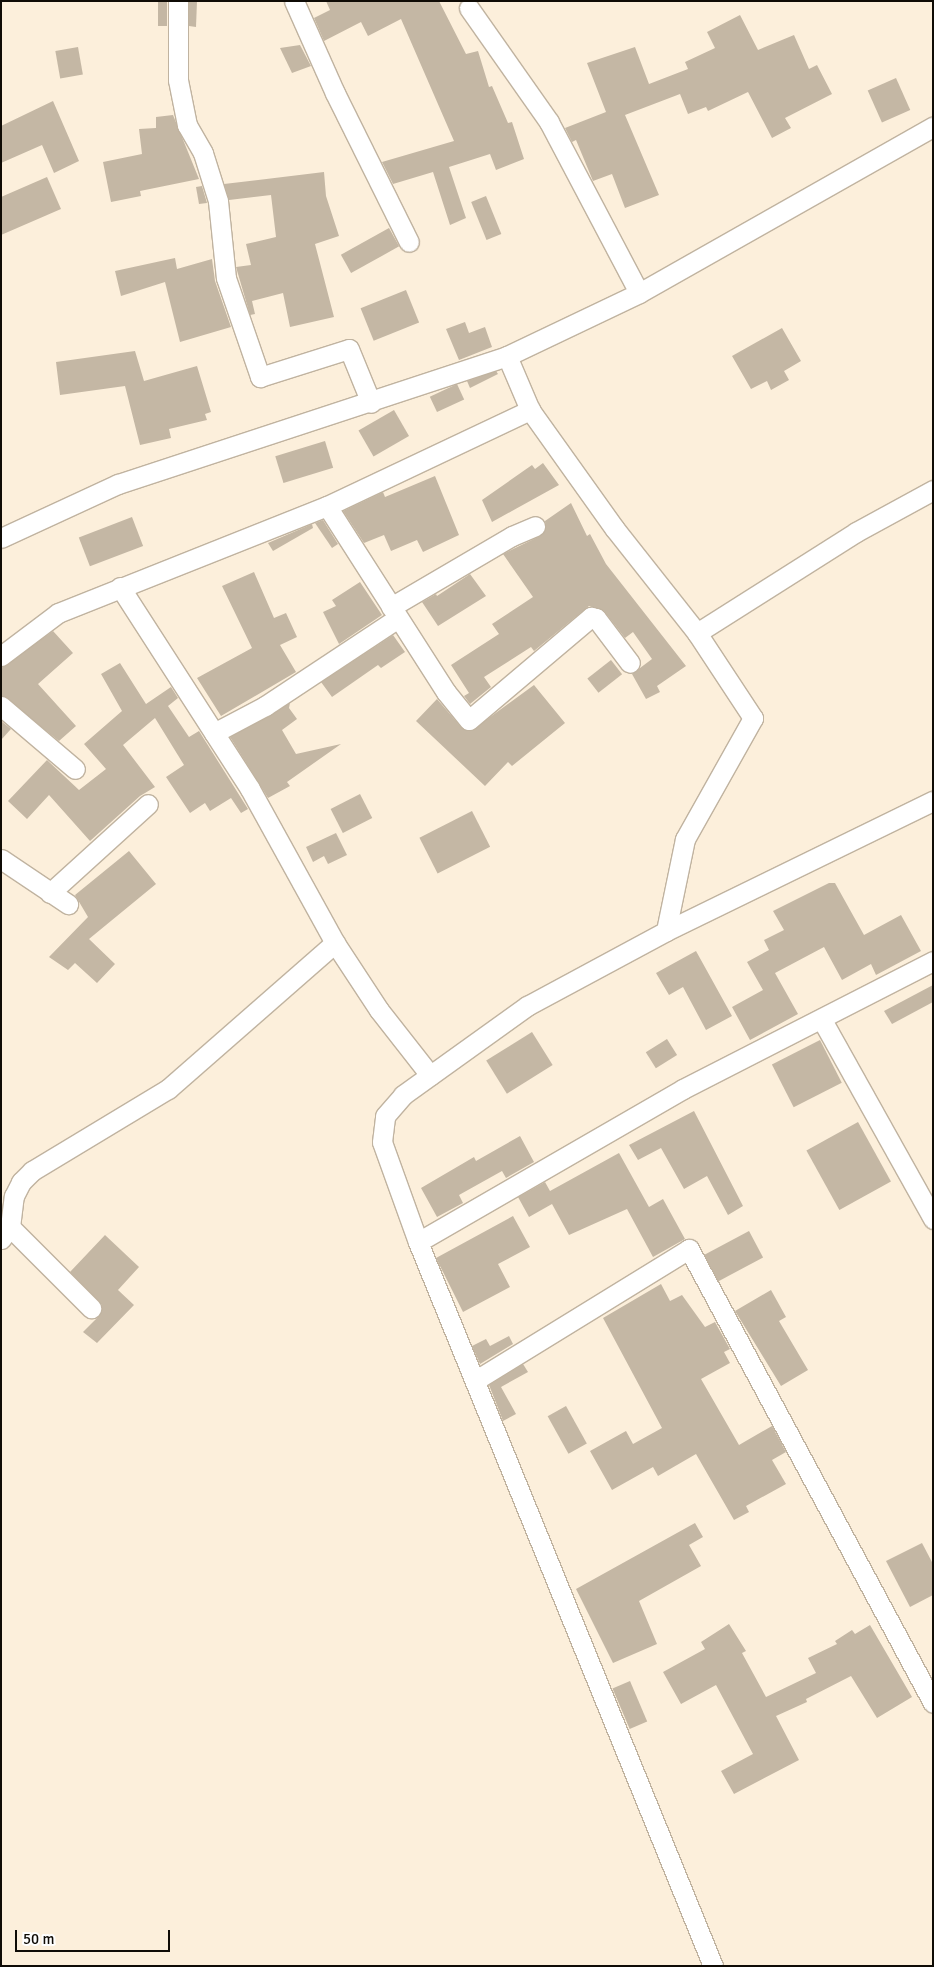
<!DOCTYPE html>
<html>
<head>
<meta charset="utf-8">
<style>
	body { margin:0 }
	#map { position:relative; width:934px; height:1967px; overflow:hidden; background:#fcefdb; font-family:Signika,sans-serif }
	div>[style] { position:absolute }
	.building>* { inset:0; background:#c4b7a4; transform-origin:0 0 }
	.roads { filter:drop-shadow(1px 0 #c0b3a0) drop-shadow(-1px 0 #c0b3a0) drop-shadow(0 1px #c0b3a0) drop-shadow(0 -1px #c0b3a0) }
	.minor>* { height:19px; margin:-9.5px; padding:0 9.5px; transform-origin:9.5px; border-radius:9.5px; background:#fff }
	span { translate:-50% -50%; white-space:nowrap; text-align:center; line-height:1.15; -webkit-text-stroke:5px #fefefe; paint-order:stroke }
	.frame { position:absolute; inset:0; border:2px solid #0f0b05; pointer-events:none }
	.scale { position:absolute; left:15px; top:1930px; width:155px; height:22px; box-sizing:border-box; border:2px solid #0f0b05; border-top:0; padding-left:6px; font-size:15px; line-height:18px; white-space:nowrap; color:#0f0b05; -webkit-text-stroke:4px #fefefe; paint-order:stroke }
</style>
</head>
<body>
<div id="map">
	<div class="building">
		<div style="left:158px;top:1px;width:9px;height:25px"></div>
		<div style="clip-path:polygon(189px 1px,197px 1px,196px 27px,189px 26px)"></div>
		<div style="clip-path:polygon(326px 1px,439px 1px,466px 54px,478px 51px,489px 87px,492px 86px,508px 123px,512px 122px,524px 159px,496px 170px,490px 154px,449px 167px,466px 218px,450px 225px,433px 172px,393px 184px,382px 162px,454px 141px,401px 19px,368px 36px,361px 22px,324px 41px,314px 18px,330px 10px)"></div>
		<div style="clip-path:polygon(740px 15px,758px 50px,794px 35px,809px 69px,817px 65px,832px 94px,785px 118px,791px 128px,772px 138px,748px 92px,708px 111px,706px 107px,688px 114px,680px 94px,625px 115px,659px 195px,625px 208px,612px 174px,593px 181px,576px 140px,572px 142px,565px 128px,606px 112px,587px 63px,635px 47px,649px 84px,688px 69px,685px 62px,715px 48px,707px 32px)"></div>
		<div style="clip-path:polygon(300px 45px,311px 66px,292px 73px,280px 48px)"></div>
		<div style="left:78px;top:47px;width:28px;height:23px;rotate:80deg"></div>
		<div style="left:896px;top:78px;width:35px;height:31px;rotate:66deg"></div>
		<div style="clip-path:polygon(53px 101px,79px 161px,54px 173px,42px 145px,1px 163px,1px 126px)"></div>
		<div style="clip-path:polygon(173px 115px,199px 179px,140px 191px,141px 196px,111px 202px,103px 162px,142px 154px,139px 129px,156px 128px,156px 117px)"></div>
		<div style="clip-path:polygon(324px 172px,326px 196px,339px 236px,315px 244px,334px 317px,290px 327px,283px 293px,252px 301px,255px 314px,250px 315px,236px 267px,251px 265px,246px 244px,276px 237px,271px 195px,229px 200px,224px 184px)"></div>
		<div style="clip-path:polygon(47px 177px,61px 209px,1px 235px,1px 197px)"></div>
		<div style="clip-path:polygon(202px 186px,207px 203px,199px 204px,196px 187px)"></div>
		<div style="left:486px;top:196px;width:41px;height:16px;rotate:68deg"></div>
		<div style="left:389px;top:228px;width:21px;height:55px;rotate:61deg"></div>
		<div style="clip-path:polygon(175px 258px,177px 269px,212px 259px,215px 281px,231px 327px,180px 342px,165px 282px,121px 296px,115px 271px)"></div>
		<div style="left:406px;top:290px;width:35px;height:49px;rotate:68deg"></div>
		<div style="clip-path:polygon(465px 322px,469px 333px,485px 327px,492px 347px,459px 360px,446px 329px)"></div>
		<div style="clip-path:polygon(782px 328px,801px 361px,784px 371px,789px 380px,771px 390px,767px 381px,751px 389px,732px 356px)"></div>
		<div style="clip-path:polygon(135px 351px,144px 381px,197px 366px,211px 412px,205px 414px,207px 420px,169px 429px,171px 438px,140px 445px,125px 386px,60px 395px,56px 362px)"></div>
		<div style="clip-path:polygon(496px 371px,498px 374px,470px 388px,467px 381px)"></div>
		<div style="left:457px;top:384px;width:17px;height:30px;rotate:65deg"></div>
		<div style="left:394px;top:410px;width:30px;height:41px;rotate:60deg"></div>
		<div style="left:325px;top:441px;width:28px;height:52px;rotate:73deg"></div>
		<div style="clip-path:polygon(543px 463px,559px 485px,492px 522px,482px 500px,532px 465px,535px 469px)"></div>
		<div style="clip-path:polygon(435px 476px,459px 535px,423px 552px,417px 540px,391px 551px,384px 535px,364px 543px,343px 511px,383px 492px,385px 497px)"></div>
		<div style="clip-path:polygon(571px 503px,587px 536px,590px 534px,606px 564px,686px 666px,657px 686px,660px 692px,646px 699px,632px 674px,652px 659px,633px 632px,625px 638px,604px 611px,589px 606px,534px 651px,531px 647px,484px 677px,491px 687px,470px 704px,464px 696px,469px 693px,451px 665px,499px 634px,492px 624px,533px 597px,503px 554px,540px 536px,546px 528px,545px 521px)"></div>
		<div style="left:132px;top:517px;width:31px;height:57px;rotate:69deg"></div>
		<div style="clip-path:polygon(323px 520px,338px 544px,332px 548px,315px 523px)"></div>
		<div style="clip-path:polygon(312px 524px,313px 528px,273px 551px,268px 543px)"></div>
		<div style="clip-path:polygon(254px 572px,274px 618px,286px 613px,297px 637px,280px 645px,296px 672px,221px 716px,197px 678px,252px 648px,222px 586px)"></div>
		<div style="clip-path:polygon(470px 574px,486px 596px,438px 626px,422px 602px,436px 594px,437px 596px)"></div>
		<div style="clip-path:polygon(360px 582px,382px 615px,339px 644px,323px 612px,336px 606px,332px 600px)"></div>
		<div style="clip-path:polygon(53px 631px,73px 653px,38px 684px,76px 726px,59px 741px,1px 695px,1px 668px)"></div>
		<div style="clip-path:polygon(393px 635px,405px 652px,381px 668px,378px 665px,332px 697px,321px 682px)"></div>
		<div style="left:611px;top:660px;width:18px;height:30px;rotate:52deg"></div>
		<div style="clip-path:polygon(120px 663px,146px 704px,171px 687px,178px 698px,168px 706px,189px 737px,199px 731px,248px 809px,241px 813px,231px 798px,210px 811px,205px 803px,190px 813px,166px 777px,184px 765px,155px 718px,123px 745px,155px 787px,140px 796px,90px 841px,49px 795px,27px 819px,8px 801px,47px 760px,79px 790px,106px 769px,84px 744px,122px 711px,101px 674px)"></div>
		<div style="clip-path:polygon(534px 685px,565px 723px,512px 766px,508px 762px,485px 786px,416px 721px,437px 699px,461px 727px,471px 731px)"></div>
		<div style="clip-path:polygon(290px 703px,289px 708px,297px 719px,282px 730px,296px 754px,341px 744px,287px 782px,290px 786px,268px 798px,230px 737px)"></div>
		<div style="clip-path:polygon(1px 721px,11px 729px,1px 740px)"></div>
		<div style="left:360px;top:794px;width:27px;height:33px;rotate:63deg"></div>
		<div style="left:472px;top:811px;width:40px;height:59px;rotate:63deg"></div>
		<div style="clip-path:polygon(336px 833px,347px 855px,328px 864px,324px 856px,313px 862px,306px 847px)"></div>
		<div style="clip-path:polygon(129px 851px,156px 884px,89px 939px,115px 964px,97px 983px,75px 963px,68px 970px,49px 957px,88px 917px,75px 895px)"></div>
		<div style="clip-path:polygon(829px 883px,835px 883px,864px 935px,901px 915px,921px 951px,876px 975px,871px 964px,842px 980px,824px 947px,775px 973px,798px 1014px,750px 1040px,732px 1007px,763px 990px,747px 962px,769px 950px,764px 940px,784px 930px,773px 911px)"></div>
		<div style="clip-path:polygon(696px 951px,732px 1016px,706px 1030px,683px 987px,669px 995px,656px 973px)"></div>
		<div style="clip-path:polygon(933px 985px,933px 1002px,892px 1024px,884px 1011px)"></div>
		<div style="left:532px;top:1032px;width:39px;height:54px;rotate:58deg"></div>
		<div style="left:667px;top:1039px;width:19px;height:25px;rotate:58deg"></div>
		<div style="left:820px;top:1040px;width:48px;height:54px;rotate:63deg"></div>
		<div style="clip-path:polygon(694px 1111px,743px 1206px,728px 1215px,707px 1176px,684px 1189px,661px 1148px,638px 1160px,629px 1145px)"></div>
		<div style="left:858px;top:1122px;width:68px;height:59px;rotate:61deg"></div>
		<div style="clip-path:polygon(520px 1136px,534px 1162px,506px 1178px,502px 1171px,459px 1195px,463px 1203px,437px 1217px,421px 1188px,474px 1157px,476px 1161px)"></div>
		<div style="clip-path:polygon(619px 1153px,649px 1207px,663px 1199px,685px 1239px,653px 1257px,627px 1209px,569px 1235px,552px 1204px,529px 1217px,518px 1197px,545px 1182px,550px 1191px)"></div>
		<div style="clip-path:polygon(513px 1216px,530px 1247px,498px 1264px,510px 1287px,463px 1312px,436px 1258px)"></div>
		<div style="left:749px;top:1231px;width:30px;height:51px;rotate:62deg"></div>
		<div style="clip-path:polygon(105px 1235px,139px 1267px,118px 1290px,134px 1305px,97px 1343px,83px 1332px,99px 1316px,102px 1305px,70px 1272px)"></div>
		<div style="clip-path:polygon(661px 1284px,670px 1301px,682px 1295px,705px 1327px,715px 1322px,730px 1349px,724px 1352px,730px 1363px,701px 1379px,739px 1445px,772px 1426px,786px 1452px,772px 1460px,786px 1484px,746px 1506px,749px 1512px,734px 1520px,696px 1454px,658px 1476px,653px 1467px,612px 1490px,590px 1451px,626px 1431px,633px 1444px,662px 1428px,603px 1318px)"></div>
		<div style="clip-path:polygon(771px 1290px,786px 1317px,779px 1321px,808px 1370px,781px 1386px,735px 1311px)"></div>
		<div style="clip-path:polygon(509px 1336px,513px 1344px,480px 1364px,472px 1346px,486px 1339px,490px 1346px)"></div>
		<div style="clip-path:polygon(523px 1364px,528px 1372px,501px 1387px,516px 1414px,503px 1421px,489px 1385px)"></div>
		<div style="left:566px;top:1406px;width:43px;height:21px;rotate:61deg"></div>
		<div style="clip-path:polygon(695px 1523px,703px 1537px,689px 1545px,701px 1566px,639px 1601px,657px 1644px,613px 1663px,576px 1589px)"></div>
		<div style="clip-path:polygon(922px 1543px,933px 1564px,933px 1595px,910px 1607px,886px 1561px)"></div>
		<div style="clip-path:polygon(729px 1624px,746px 1651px,742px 1653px,766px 1697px,816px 1673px,808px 1658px,837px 1644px,835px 1641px,852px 1630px,855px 1634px,870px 1625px,912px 1697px,877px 1718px,851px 1676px,806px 1699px,807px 1702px,776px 1716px,799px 1760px,734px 1794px,721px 1771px,753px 1754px,716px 1685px,681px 1704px,663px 1672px,705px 1649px,701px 1642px)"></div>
		<div style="left:630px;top:1681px;width:44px;height:19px;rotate:67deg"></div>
	</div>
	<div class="roads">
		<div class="minor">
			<div style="left:178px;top:1px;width:79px;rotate:90deg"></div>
			<div style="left:178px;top:80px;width:46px;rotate:78.7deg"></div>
			<div style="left:187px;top:125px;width:32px;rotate:60deg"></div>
			<div style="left:203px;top:153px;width:50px;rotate:72.6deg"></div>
			<div style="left:218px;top:201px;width:77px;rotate:84.1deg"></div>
			<div style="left:226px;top:278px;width:105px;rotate:71deg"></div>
			<div style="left:260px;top:377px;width:93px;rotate:-17.5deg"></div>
			<div style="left:349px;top:349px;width:58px;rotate:67.8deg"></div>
			<div style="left:294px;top:1px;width:101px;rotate:66deg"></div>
			<div style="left:335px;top:93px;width:166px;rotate:63.6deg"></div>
			<div style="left:469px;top:8px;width:139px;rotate:54.9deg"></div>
			<div style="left:549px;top:122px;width:193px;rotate:62.2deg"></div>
			<div style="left:507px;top:356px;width:59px;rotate:66.9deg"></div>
			<div style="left:530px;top:410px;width:146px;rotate:54.5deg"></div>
			<div style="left:615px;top:529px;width:132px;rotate:51.7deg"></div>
			<div style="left:697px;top:633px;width:102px;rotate:56.6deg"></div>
			<div style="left:753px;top:718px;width:139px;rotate:119.3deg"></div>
			<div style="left:685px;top:839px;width:94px;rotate:101.7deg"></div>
			<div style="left:327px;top:506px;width:221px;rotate:57.4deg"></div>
			<div style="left:446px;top:692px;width:36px;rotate:51deg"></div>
			<div style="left:469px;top:720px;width:160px;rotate:-40.2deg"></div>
			<div style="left:591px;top:617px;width:5px;rotate:11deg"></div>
			<div style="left:596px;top:618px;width:56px;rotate:52.9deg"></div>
			<div style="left:1px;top:538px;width:129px;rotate:-24.8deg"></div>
			<div style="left:118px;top:484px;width:410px;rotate:-18.2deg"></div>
			<div style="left:507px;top:356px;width:146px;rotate:-25.5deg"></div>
			<div style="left:639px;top:293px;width:338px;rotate:-29.5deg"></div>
			<div style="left:120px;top:587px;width:240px;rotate:57.2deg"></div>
			<div style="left:250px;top:789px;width:176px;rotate:61.1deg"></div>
			<div style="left:335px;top:943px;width:80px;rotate:56.7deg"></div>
			<div style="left:379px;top:1010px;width:83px;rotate:51.9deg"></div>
			<div style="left:391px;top:607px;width:140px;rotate:-30.4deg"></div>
			<div style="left:512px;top:536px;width:25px;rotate:-23deg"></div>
			<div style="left:697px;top:633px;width:188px;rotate:-32.4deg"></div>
			<div style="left:856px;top:532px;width:88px;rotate:-28.6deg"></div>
			<div style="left:1px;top:656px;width:71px;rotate:-37deg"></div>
			<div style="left:58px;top:613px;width:289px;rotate:-21.7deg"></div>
			<div style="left:327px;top:506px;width:225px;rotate:-25.3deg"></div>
			<div style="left:1px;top:706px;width:97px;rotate:40.4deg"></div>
			<div style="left:214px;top:733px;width:58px;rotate:-27.9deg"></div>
			<div style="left:265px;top:706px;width:159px;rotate:-33.5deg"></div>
			<div style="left:1px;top:859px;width:81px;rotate:33.9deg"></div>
			<div style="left:50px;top:893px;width:132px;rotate:-42.2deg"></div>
			<div style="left:822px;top:1020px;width:228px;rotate:60.8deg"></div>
			<div style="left:10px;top:1227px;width:115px;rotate:45deg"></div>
			<div style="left:1px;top:1239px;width:15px;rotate:-53deg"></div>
			<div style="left:10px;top:1227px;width:31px;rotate:-83deg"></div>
			<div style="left:14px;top:1196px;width:16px;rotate:-63deg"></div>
			<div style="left:21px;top:1182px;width:16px;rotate:-45deg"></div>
			<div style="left:32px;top:1171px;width:159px;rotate:-31.1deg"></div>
			<div style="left:168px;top:1089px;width:222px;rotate:-41.2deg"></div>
			<div style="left:418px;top:1242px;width:306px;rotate:-30deg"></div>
			<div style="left:683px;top:1089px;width:281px;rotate:-27.1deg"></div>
			<div style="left:476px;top:1380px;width:250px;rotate:-31.6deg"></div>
			<div style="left:689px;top:1249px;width:515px;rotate:61.74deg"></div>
			<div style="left:713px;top:1966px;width:782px;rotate:-112.17deg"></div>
			<div style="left:418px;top:1242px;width:106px;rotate:-109.8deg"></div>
			<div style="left:382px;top:1142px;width:26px;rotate:-83deg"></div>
			<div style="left:385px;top:1116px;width:28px;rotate:-49deg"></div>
			<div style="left:403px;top:1095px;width:153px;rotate:-35.7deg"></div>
			<div style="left:527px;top:1006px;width:158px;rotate:-28.3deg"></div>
			<div style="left:666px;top:931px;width:297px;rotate:-26deg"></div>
		</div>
	</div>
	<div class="frame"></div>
	<div class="scale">50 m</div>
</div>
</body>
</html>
